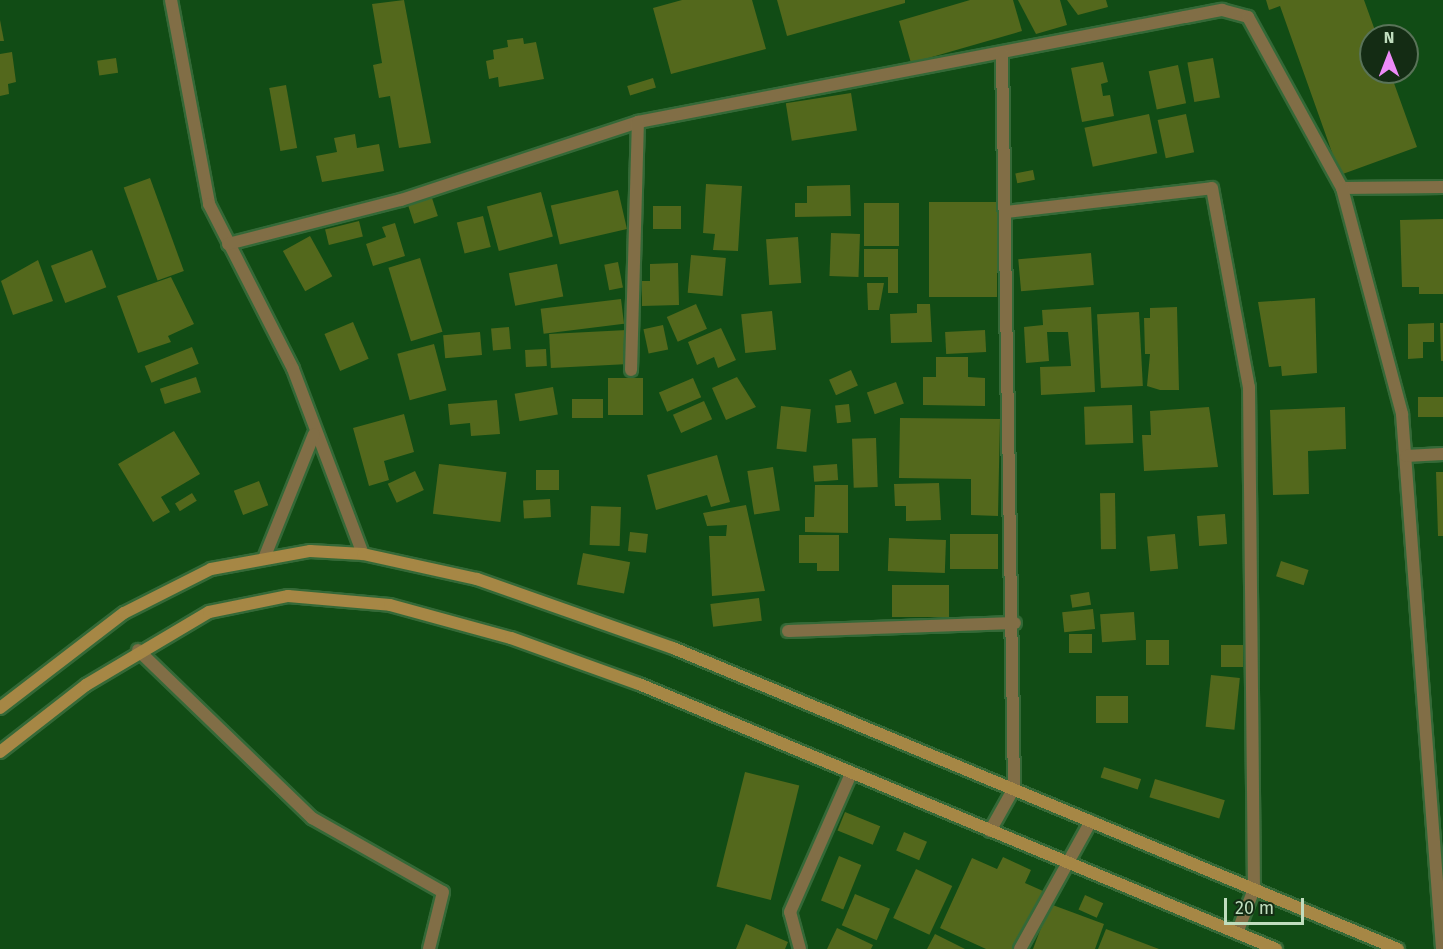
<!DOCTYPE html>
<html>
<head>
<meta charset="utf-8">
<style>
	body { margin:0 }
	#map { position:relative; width:1443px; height:949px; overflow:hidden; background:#114c15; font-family:"Fira Sans",sans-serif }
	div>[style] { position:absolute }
	.building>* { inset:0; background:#53681c; transform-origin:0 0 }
	.roads { filter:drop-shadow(2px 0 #346937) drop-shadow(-2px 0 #346937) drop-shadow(0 2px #346937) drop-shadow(0 -2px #346937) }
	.lane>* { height:12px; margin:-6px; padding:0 6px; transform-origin:6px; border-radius:6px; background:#816e46 }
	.street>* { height:12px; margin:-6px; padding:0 6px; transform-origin:6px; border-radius:6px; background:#816e46 }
	.secondary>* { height:12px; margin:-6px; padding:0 6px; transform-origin:6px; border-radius:6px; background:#a68745 }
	span { translate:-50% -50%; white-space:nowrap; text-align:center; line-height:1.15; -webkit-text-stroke:6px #142c14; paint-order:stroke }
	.north { position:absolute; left:1359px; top:24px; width:60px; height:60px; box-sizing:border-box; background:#142c14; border:2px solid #597358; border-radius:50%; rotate:0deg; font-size:16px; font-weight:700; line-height:24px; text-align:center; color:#c0ddbe }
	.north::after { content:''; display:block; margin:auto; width:21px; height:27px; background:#ee8bf8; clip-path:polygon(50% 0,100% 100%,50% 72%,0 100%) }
	.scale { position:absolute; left:1224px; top:898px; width:80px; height:27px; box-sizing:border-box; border:3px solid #c0ddbe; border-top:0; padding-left:8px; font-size:18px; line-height:21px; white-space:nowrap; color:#c0ddbe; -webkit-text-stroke:4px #142c14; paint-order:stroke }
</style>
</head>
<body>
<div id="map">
	<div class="building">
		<div style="clip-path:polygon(404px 0,431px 143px,399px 148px,390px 96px,379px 98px,373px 65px,382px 63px,372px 4px)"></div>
		<div style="clip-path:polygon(682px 0,752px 0,766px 49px,671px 74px,653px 8px)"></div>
		<div style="clip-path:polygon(777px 0,905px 0,905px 3px,787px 36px)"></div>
		<div style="clip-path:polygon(970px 0,1013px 0,1022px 31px,911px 63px,899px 21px)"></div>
		<div style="clip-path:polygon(1018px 0,1060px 0,1067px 25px,1036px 34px)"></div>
		<div style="clip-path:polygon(1067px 0,1106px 0,1108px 7px,1078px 15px)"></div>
		<div style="clip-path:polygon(1266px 0,1364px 0,1377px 36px,1371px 36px,1371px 72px,1390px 72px,1417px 147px,1340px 175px,1280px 6px,1269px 10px)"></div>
		<div style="clip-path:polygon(0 20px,4px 41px,0 41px)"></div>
		<div style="clip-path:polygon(523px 38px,524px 44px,536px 42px,544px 79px,499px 87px,498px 77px,489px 79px,486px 61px,494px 59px,493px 50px,508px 47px,507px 40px)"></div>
		<div style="clip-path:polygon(12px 52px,16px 82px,8px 84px,9px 94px,0 96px,0 54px)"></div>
		<div style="left:116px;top:58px;width:15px;height:19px;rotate:82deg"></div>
		<div style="left:1213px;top:58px;width:40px;height:26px;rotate:80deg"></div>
		<div style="clip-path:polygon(1103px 62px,1108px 82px,1101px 84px,1103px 96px,1110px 95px,1114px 116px,1082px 122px,1071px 68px)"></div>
		<div style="left:1178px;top:65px;width:39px;height:30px;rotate:78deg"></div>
		<div style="left:653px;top:78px;width:10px;height:27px;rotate:73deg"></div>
		<div style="left:286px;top:85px;width:64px;height:17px;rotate:80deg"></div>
		<div style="left:851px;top:93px;width:38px;height:66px;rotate:81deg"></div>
		<div style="left:1149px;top:114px;width:40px;height:66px;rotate:78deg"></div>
		<div style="left:1186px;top:114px;width:39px;height:29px;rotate:78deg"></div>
		<div style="clip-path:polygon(355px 134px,357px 148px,379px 144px,384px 171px,322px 182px,316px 156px,337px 152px,334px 138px)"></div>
		<div style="left:1033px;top:170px;width:10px;height:18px;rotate:79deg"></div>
		<div style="left:150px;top:178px;width:99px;height:28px;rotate:70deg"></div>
		<div style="clip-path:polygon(706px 184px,742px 186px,738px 251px,713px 250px,715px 234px,703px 233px)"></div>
		<div style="clip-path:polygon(850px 185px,851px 216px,795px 217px,795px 203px,807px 203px,807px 186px)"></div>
		<div style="left:618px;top:190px;width:40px;height:69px;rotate:77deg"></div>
		<div style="left:541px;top:192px;width:46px;height:56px;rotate:75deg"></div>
		<div style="left:432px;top:198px;width:19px;height:25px;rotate:72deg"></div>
		<div style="left:929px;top:202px;width:68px;height:95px"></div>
		<div style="left:864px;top:203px;width:35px;height:43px"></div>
		<div style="left:653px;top:206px;width:28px;height:23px"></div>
		<div style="left:483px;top:216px;width:32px;height:27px;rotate:76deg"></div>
		<div style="clip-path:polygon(1443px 219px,1443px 294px,1419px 294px,1419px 287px,1402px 287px,1400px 220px)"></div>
		<div style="left:359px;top:221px;width:16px;height:35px;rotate:76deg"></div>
		<div style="clip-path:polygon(395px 223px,405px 256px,373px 266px,366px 244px,386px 237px,382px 227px)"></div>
		<div style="left:831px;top:233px;width:29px;height:43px;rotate:2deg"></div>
		<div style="left:310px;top:236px;width:46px;height:31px;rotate:61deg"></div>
		<div style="left:798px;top:237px;width:46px;height:32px;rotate:86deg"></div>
		<div style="clip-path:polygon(864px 249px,898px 249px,898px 293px,888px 293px,888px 277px,864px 277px)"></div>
		<div style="left:92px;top:250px;width:40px;height:44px;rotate:69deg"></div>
		<div style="left:1091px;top:253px;width:32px;height:73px;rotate:85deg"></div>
		<div style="left:691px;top:255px;width:35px;height:38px;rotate:5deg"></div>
		<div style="left:420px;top:258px;width:77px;height:33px;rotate:73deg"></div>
		<div style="clip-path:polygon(38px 260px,53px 301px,13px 315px,1px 281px)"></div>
		<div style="left:618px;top:262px;width:26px;height:14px;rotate:79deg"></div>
		<div style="clip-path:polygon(678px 263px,679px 305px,642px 306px,642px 281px,650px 281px,650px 264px)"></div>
		<div style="left:557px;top:264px;width:33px;height:49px;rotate:79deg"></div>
		<div style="clip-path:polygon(171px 277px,194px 324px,168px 336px,171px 342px,138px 353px,117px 296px)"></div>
		<div style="clip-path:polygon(867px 283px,884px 283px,879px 310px,868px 310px)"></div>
		<div style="clip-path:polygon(1315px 298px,1317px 373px,1282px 376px,1281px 366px,1269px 367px,1258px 302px)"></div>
		<div style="left:621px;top:299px;width:25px;height:81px;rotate:83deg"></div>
		<div style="left:696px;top:304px;width:27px;height:32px;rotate:66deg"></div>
		<div style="clip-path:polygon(917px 304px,930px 304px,932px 342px,891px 343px,890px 314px,917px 313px)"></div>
		<div style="clip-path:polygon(1091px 307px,1095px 392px,1041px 395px,1040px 367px,1071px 366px,1068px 332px,1047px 332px,1049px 361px,1026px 363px,1024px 327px,1043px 325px,1042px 310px)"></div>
		<div style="clip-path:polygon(1177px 307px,1179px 390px,1160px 390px,1147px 386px,1150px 354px,1145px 354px,1144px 318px,1150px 318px,1150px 308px)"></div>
		<div style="left:772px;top:311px;width:39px;height:31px;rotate:84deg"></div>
		<div style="left:1139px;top:312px;width:74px;height:42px;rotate:87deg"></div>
		<div style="left:353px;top:322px;width:40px;height:31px;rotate:67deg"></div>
		<div style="clip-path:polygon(1434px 323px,1434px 342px,1423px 342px,1423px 358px,1408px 359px,1408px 324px)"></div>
		<div style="clip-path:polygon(1440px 323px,1443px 323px,1443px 361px,1441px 361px)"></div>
		<div style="left:663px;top:325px;width:25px;height:20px;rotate:78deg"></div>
		<div style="left:509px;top:327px;width:22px;height:18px;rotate:85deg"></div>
		<div style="clip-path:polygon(721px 328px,736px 360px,718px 368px,714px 357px,697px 365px,688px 342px)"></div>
		<div style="left:627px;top:330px;width:34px;height:78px;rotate:87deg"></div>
		<div style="left:985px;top:330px;width:22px;height:40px;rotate:87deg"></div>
		<div style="left:480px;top:332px;width:23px;height:37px;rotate:85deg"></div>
		<div style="left:434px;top:344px;width:48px;height:38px;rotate:75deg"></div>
		<div style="left:192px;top:347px;width:18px;height:51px;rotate:68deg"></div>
		<div style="left:546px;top:349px;width:17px;height:21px;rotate:87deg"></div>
		<div style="clip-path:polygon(936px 357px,968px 357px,968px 377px,985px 378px,985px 406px,923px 405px,923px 377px,936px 377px)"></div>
		<div style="left:851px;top:370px;width:17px;height:24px;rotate:66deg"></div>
		<div style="left:196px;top:377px;width:16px;height:38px;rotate:72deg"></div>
		<div style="clip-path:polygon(737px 377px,756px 407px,726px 420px,712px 388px)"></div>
		<div style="left:643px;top:378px;width:37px;height:35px;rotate:90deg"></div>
		<div style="left:693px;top:378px;width:21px;height:37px;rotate:67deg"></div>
		<div style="left:896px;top:382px;width:23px;height:31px;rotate:70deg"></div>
		<div style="left:553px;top:387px;width:28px;height:39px;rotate:80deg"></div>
		<div style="left:1443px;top:397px;width:20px;height:25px;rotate:90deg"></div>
		<div style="left:572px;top:399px;width:31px;height:19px"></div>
		<div style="clip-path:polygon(497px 400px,500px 434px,471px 436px,470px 423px,450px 425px,448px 404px)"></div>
		<div style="left:704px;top:401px;width:20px;height:34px;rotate:66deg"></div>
		<div style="left:849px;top:404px;width:18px;height:14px;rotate:84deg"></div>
		<div style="left:1132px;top:405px;width:38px;height:48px;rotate:88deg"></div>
		<div style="left:781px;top:406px;width:30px;height:43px;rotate:6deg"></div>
		<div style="clip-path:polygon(1209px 407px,1218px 467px,1144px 471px,1142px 435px,1151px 435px,1150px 411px)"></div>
		<div style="clip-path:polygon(1345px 407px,1346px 449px,1308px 451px,1309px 494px,1273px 495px,1270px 410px)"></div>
		<div style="clip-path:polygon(404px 414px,414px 452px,384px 461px,389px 480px,369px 486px,353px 428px)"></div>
		<div style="clip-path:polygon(900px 418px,1000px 419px,998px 516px,971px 515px,971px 479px,899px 478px)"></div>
		<div style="clip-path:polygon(174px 431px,200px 474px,161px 497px,170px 512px,153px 522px,118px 464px)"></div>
		<div style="left:876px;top:438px;width:49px;height:24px;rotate:88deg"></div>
		<div style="clip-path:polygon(717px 455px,730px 502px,711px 507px,707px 495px,656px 510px,647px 475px)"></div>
		<div style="left:439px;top:464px;width:68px;height:50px;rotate:7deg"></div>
		<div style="left:837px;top:464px;width:16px;height:24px;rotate:86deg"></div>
		<div style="left:773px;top:467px;width:44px;height:26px;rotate:81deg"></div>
		<div style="left:536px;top:470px;width:23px;height:20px"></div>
		<div style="left:415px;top:471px;width:21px;height:30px;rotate:65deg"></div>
		<div style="clip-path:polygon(1436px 472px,1443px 472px,1443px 536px,1438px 536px)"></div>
		<div style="left:259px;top:481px;width:26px;height:27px;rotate:69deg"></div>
		<div style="clip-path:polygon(939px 483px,941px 520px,906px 521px,906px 506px,895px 506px,894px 484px)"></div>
		<div style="clip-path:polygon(815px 485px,848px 485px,848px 533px,805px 532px,805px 517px,814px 517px)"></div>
		<div style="left:192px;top:493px;width:9px;height:20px;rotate:58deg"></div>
		<div style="left:1115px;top:493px;width:56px;height:15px;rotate:89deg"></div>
		<div style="left:550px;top:499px;width:18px;height:27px;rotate:87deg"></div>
		<div style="clip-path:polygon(746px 505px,765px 591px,712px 596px,709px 536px,726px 536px,727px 525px,707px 526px,703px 513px)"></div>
		<div style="left:591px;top:506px;width:30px;height:39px;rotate:2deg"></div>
		<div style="left:1225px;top:514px;width:30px;height:28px;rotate:86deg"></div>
		<div style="left:630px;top:532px;width:18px;height:19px;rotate:6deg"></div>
		<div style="left:950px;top:534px;width:48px;height:35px"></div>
		<div style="left:1175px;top:534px;width:35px;height:28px;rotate:85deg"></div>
		<div style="clip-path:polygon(799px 535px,839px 535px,839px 571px,817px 571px,817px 563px,799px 563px)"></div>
		<div style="left:889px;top:538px;width:57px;height:33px;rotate:2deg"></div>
		<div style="left:583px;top:553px;width:48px;height:32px;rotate:11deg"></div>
		<div style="left:1281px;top:561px;width:29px;height:16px;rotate:18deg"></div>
		<div style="left:949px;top:585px;width:32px;height:57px;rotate:90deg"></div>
		<div style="left:1089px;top:592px;width:13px;height:19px;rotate:81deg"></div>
		<div style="left:759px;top:598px;width:23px;height:49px;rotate:83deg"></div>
		<div style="left:1093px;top:609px;width:20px;height:31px;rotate:84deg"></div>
		<div style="left:1134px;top:612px;width:28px;height:34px;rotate:86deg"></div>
		<div style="left:1069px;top:634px;width:23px;height:19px"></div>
		<div style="left:1146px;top:640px;width:23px;height:25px"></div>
		<div style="left:1243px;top:645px;width:22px;height:22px;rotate:90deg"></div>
		<div style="left:1211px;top:675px;width:29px;height:52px;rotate:6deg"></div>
		<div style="left:1096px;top:696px;width:32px;height:27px"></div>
		<div style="left:1104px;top:767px;width:39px;height:11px;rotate:18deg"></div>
		<div style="left:745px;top:772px;width:56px;height:118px;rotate:14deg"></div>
		<div style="left:1155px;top:779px;width:73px;height:19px;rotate:17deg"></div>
		<div style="left:845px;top:812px;width:38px;height:20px;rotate:22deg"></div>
		<div style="left:904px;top:832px;width:25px;height:20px;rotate:23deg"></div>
		<div style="left:839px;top:856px;width:24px;height:48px;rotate:22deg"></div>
		<div style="clip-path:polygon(1003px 857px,1031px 870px,1025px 883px,1043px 891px,1016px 949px,986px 949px,940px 928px,972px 858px,997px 869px)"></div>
		<div style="left:916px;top:869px;width:40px;height:54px;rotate:25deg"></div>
		<div style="left:855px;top:894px;width:38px;height:34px;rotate:23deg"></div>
		<div style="left:1085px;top:895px;width:20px;height:16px;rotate:24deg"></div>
		<div style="clip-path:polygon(1050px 904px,1104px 924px,1095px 949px,1033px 949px)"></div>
		<div style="clip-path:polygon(746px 924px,788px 942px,785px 949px,736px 949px)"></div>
		<div style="clip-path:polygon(837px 928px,873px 945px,871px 949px,827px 949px)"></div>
		<div style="clip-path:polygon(1106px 929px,1159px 949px,1098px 949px)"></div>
		<div style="clip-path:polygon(935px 934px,965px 949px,927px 949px)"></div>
	</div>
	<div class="roads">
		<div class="lane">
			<div style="left:138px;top:650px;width:242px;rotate:44deg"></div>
			<div style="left:312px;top:818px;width:150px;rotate:29.5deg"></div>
			<div style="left:443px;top:892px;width:59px;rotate:103.8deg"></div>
		</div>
		<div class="street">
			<div style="left:171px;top:0;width:208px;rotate:79.4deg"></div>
			<div style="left:209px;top:204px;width:185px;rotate:63deg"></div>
			<div style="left:293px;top:369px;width:198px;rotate:69.3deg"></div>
			<div style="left:1342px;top:188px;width:101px;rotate:-0.6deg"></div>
			<div style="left:1006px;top:212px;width:207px;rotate:-6.6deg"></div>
			<div style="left:1212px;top:188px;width:202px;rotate:79.5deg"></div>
			<div style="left:1249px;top:387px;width:502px;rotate:89.43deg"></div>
			<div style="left:1254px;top:889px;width:47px;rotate:111.1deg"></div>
			<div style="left:228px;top:244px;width:179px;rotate:-14.3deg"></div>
			<div style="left:401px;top:200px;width:250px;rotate:-18.2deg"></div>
			<div style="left:638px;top:122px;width:557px;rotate:-10.87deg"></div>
			<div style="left:1185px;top:17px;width:38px;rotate:-11deg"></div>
			<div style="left:1222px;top:10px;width:27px;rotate:15deg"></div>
			<div style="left:1248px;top:17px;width:195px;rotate:61.2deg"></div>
			<div style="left:1342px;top:188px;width:234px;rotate:75.1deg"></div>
			<div style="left:1402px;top:414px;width:536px;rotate:85.72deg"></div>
			<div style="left:631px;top:370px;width:248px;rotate:-88.4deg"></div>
			<div style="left:1406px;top:456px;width:37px;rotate:-3deg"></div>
			<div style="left:265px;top:556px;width:131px;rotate:-68.1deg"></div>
			<div style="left:788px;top:631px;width:227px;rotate:-2deg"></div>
			<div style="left:990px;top:831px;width:49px;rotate:-60.8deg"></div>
			<div style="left:1014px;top:788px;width:734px;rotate:-90.94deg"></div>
			<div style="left:800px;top:949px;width:38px;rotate:-105deg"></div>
			<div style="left:790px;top:912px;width:151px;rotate:-66.2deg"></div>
			<div style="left:1020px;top:949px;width:146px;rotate:-61deg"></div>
		</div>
		<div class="secondary">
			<div style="left:0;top:708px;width:156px;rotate:-37.5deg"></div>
			<div style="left:124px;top:613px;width:97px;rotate:-26.8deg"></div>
			<div style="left:211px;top:569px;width:101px;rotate:-10.3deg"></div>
			<div style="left:310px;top:551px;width:53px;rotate:3.2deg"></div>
			<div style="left:363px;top:554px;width:117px;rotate:12.4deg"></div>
			<div style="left:477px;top:579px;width:208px;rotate:19.4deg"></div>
			<div style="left:673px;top:648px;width:785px;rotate:22.55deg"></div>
			<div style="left:0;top:752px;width:109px;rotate:-37.9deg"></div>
			<div style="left:86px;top:685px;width:143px;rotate:-30.7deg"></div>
			<div style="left:209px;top:612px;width:81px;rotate:-11.4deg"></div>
			<div style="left:288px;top:596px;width:102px;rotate:5deg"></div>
			<div style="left:390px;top:605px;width:125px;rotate:15.3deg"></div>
			<div style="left:511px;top:638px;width:136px;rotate:19.8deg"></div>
			<div style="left:639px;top:684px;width:690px;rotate:22.59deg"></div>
		</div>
	</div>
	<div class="north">N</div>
	<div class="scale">20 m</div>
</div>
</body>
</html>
